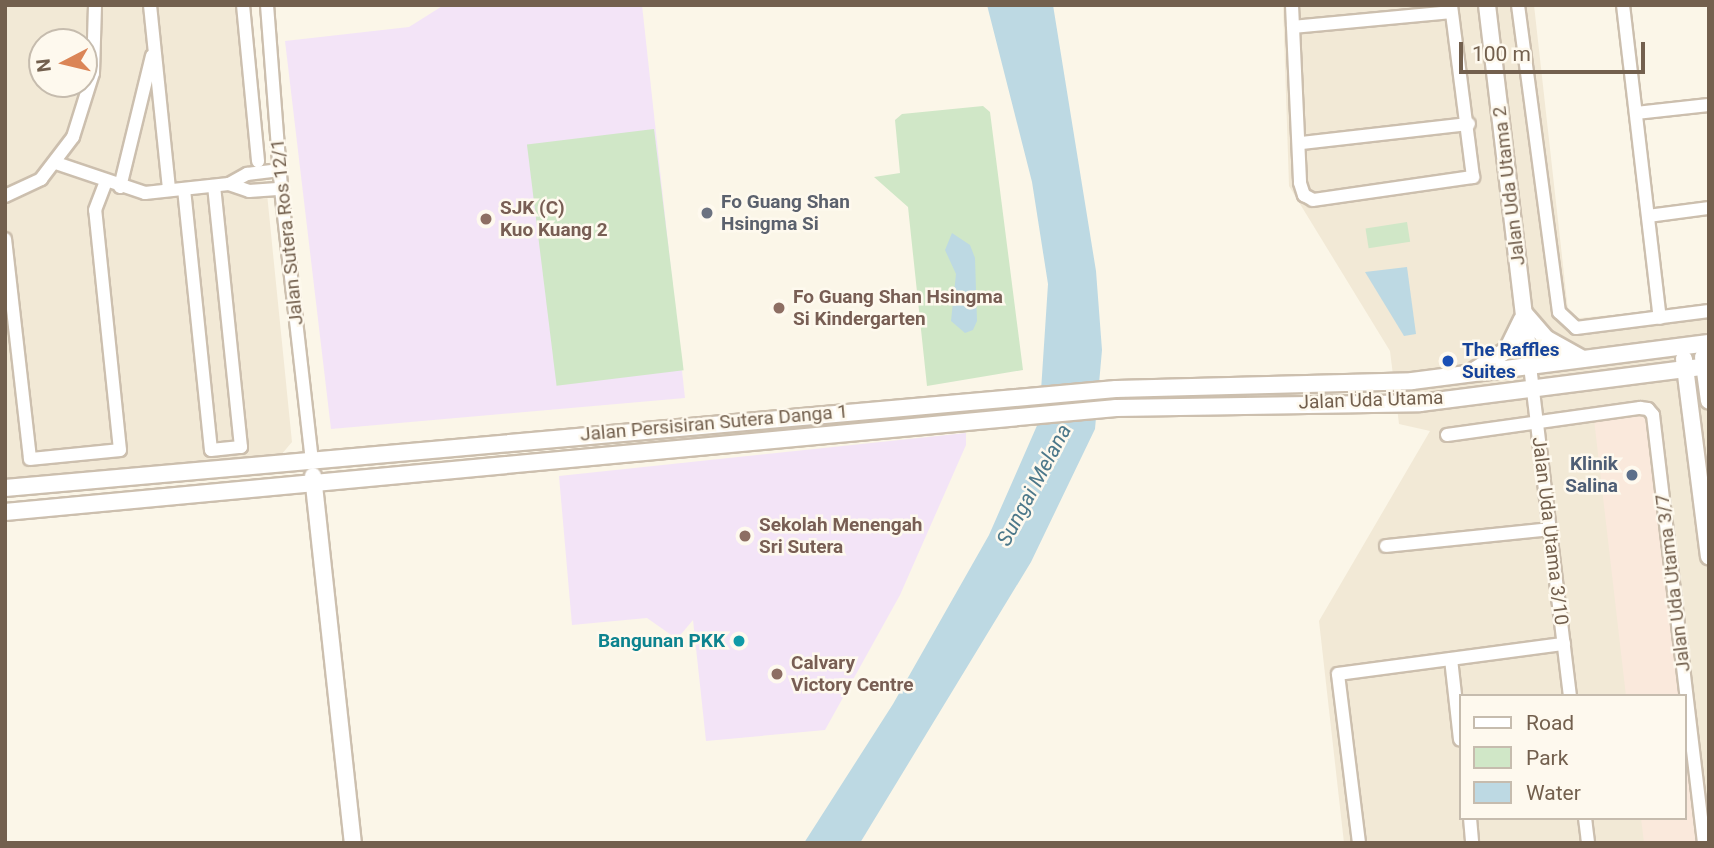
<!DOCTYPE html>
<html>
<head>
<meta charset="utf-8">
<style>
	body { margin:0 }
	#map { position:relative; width:1714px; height:848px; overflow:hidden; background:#fbf6e8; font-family:Roboto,sans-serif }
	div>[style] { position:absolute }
	.residential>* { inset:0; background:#f2e9d6 }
	.commercial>* { inset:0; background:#fae9dc }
	.education>* { inset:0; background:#f3e4f7 }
	.green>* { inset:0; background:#d0e7c7; transform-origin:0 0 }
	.water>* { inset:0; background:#bdd9e3 }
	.roads { filter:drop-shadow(2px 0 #ccbfae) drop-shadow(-2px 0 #ccbfae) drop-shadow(0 2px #ccbfae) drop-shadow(0 -2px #ccbfae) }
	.street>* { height:12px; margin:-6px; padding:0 6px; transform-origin:6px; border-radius:6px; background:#fff }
	.secondary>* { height:16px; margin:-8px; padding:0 8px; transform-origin:8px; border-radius:8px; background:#fff }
	.dots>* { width:19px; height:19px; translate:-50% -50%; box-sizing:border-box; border:4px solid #fef9ee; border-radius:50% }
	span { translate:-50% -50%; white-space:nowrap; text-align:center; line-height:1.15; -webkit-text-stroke:5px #fef9ee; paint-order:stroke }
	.street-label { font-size:19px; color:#73604e }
	.worship-label { font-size:19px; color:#5b616d; font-weight:700 }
	.left { translate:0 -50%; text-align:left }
	.education-label { font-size:19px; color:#785e54; font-weight:700 }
	.transit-label { font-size:19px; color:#164399; font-weight:700 }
	.service-label { font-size:19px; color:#4e5e75; font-weight:700 }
	.right { translate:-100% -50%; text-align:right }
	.culture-label { font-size:19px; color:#0d838f; font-weight:700 }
	.water-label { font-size:21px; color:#4c788a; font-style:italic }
	.frame { position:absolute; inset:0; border:7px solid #73604e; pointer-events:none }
	.legend { position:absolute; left:1459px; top:694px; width:228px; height:126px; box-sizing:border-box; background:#fef9ee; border:2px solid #c6bcae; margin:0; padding:9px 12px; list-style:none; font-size:21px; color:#73604e }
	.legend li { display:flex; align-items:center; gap:14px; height:35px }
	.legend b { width:35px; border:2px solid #c6bcae }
	.north { position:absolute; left:28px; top:28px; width:70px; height:70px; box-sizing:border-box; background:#fef9ee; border:2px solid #c6bcae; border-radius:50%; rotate:263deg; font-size:19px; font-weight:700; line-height:28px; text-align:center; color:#73604e }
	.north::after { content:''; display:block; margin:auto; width:24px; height:32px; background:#db8556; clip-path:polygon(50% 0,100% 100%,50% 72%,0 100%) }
	.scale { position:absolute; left:1459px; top:42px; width:186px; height:32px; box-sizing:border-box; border:4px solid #73604e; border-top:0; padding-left:9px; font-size:21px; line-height:24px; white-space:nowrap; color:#73604e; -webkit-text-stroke:5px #fef9ee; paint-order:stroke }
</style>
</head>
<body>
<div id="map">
	<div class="residential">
		<div style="clip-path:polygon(evenodd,5px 5px,248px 5px,292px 442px,281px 455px,5px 481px,5px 5px,42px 42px,84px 42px,84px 84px,42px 84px,42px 42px)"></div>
		<div style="clip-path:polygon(evenodd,1283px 5px,1534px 5px,1569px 319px,1709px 306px,1709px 843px,1344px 843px,1319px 621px,1430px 431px,1399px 424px,1390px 351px,1289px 186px,1283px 5px,1460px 696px,1684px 696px,1684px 818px,1460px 818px,1460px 696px)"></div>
	</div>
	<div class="commercial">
		<div style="clip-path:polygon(1640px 412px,1649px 417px,1683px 696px,1626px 696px,1594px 419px)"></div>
		<div style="clip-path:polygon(1684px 710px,1700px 843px,1644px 843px,1641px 818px,1684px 818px)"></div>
	</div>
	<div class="education">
		<div style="clip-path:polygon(444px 5px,642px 5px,685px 398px,331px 429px,285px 41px,409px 27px)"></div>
		<div style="clip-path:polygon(966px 433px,966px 445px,900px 595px,825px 730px,706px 741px,693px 620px,677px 639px,647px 618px,572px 625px,559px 476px)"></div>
	</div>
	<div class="green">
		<div style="clip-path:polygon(983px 106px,990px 112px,1023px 370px,927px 386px,908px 207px,874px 177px,900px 173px,895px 120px,902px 114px)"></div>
		<div style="left:654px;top:129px;width:243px;height:128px;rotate:83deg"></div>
		<div style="left:1407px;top:222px;width:20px;height:42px;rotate:81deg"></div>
	</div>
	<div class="water">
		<div style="clip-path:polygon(987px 5px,1053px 5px,1096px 271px,1102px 350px,1095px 429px,1031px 562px,860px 843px,804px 843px,893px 704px,989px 535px,1039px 421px,1048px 284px,1032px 182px)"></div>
		<div style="clip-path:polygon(952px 233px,970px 245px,975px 258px,977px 321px,973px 330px,965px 333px,951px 321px,956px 274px,945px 250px)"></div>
		<div style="clip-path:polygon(1407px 267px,1416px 334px,1404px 336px,1365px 272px)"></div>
	</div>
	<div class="roads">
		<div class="street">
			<div style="left:150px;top:5px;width:186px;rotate:84.1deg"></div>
			<div style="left:243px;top:5px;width:157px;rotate:84.5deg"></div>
			<div style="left:267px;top:5px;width:185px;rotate:85.6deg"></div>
			<div style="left:281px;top:189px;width:272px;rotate:83.5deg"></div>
			<div style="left:1292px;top:5px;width:178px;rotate:87.4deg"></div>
			<div style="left:1300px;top:183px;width:13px;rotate:72deg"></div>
			<div style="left:1304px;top:195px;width:10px;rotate:29deg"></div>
			<div style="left:1313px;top:200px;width:162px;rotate:-8.2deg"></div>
			<div style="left:1473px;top:177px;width:173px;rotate:-97.3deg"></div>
			<div style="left:1518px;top:5px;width:310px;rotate:82.4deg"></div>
			<div style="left:1559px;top:312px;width:23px;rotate:43deg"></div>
			<div style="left:1576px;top:328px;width:134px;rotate:-7.3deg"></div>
			<div style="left:1623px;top:5px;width:315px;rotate:83.3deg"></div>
			<div style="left:1293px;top:27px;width:159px;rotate:-5.4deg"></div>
			<div style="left:1636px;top:113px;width:73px;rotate:-6.3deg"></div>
			<div style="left:1301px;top:143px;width:169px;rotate:-6.5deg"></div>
			<div style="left:56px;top:163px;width:94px;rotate:18.6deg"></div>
			<div style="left:145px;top:193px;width:84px;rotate:-6.1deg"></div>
			<div style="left:229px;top:184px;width:21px;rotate:-29deg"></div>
			<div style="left:247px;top:174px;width:33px;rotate:-7deg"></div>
			<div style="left:229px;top:184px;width:21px;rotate:19deg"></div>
			<div style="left:249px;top:191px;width:32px;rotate:-4deg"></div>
			<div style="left:120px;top:187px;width:135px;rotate:-76.3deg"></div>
			<div style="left:184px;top:189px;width:262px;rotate:84.1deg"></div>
			<div style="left:211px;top:450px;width:30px;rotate:-6deg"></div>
			<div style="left:241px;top:447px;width:262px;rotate:-95.9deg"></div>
			<div style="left:5px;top:196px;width:40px;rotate:-25deg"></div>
			<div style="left:41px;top:179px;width:53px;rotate:-52.7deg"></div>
			<div style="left:73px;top:137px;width:67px;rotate:-72.6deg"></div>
			<div style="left:93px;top:73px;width:68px;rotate:-88.3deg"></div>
			<div style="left:1648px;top:216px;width:62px;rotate:-7.5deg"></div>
			<div style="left:5px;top:239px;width:221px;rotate:83.5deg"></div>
			<div style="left:30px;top:459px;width:90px;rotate:-5.7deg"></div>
			<div style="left:120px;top:450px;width:241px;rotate:-95.9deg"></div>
			<div style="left:95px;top:210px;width:30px;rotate:-69deg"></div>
			<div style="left:1530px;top:366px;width:332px;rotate:83.1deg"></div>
			<div style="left:1447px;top:435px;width:195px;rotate:-8deg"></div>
			<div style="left:1640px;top:408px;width:8px;rotate:7deg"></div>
			<div style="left:1648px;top:409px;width:8px;rotate:50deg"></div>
			<div style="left:1653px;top:415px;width:431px;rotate:83.2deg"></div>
			<div style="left:1386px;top:546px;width:165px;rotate:-5.9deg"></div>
			<div style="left:1451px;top:659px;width:81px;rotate:83.6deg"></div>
			<div style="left:1470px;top:818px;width:25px;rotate:85deg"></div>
			<div style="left:1585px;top:818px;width:25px;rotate:83deg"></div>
			<div style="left:1359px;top:843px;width:170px;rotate:-97.1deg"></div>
			<div style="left:1338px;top:674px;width:228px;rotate:-7.6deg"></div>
		</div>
		<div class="secondary">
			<div style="left:1487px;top:5px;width:364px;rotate:83.2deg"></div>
			<div style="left:1524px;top:313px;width:35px;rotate:49deg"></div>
			<div style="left:1547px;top:339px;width:41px;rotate:29.1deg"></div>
			<div style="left:1703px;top:357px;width:44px;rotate:82.2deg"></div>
			<div style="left:1684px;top:359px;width:199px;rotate:82.8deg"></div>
			<div style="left:1475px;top:370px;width:38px;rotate:-32deg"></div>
			<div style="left:1507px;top:350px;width:34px;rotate:-64deg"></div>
			<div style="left:313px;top:476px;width:369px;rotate:83.8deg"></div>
			<div style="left:5px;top:488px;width:1115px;rotate:-5.09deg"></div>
			<div style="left:1116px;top:389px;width:296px;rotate:-1.5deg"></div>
			<div style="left:1412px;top:381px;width:299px;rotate:-7.3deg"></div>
			<div style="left:5px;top:512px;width:1116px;rotate:-5.35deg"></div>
			<div style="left:1116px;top:408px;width:304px;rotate:-0.9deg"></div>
			<div style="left:1420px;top:403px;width:291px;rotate:-7.3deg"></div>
		</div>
	</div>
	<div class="dots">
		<div style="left:707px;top:213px;background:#6b7280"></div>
		<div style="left:486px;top:219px;background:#8d6e63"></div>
		<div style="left:779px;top:308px;background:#8d6e63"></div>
		<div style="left:1448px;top:361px;background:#1a4fb4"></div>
		<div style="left:1632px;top:475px;background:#5c6f8a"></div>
		<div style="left:745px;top:536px;background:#8d6e63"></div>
		<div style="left:739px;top:641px;background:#0f9aa8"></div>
		<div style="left:777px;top:674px;background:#8d6e63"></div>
	</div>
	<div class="street-label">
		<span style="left:1509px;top:186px;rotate:-97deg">Jalan Uda Utama 2</span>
		<span style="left:287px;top:232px;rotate:-96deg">Jalan Sutera Ros 12/1</span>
		<span style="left:1371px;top:400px;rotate:-2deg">Jalan Uda Utama</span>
		<span style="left:714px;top:423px;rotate:-5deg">Jalan Persisiran Sutera Danga 1</span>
		<span style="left:1550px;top:531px;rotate:83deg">Jalan Uda Utama 3/10</span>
		<span style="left:1673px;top:583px;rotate:-97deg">Jalan Uda Utama 3/7</span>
	</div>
	<div class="worship-label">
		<span class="left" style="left:721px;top:213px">Fo Guang Shan<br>Hsingma Si</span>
	</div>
	<div class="education-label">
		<span class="left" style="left:500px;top:219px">SJK (C)<br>Kuo Kuang 2</span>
		<span class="left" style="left:793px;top:308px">Fo Guang Shan Hsingma<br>Si Kindergarten</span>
		<span class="left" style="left:759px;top:536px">Sekolah Menengah<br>Sri Sutera</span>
		<span class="left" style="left:791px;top:674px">Calvary<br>Victory Centre</span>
	</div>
	<div class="transit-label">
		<span class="left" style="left:1462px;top:361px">The Raffles<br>Suites</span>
	</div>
	<div class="service-label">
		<span class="right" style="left:1618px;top:475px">Klinik<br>Salina</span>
	</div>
	<div class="culture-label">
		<span class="right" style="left:725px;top:641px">Bangunan PKK</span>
	</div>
	<div class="water-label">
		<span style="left:1034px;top:485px;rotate:-62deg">Sungai Melana</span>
	</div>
	<div class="frame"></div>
	<ul class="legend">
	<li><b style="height:9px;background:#fff"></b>Road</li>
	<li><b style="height:19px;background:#d0e7c7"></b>Park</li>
	<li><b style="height:19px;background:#bdd9e3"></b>Water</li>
	</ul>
	<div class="north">N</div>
	<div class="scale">100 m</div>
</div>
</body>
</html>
